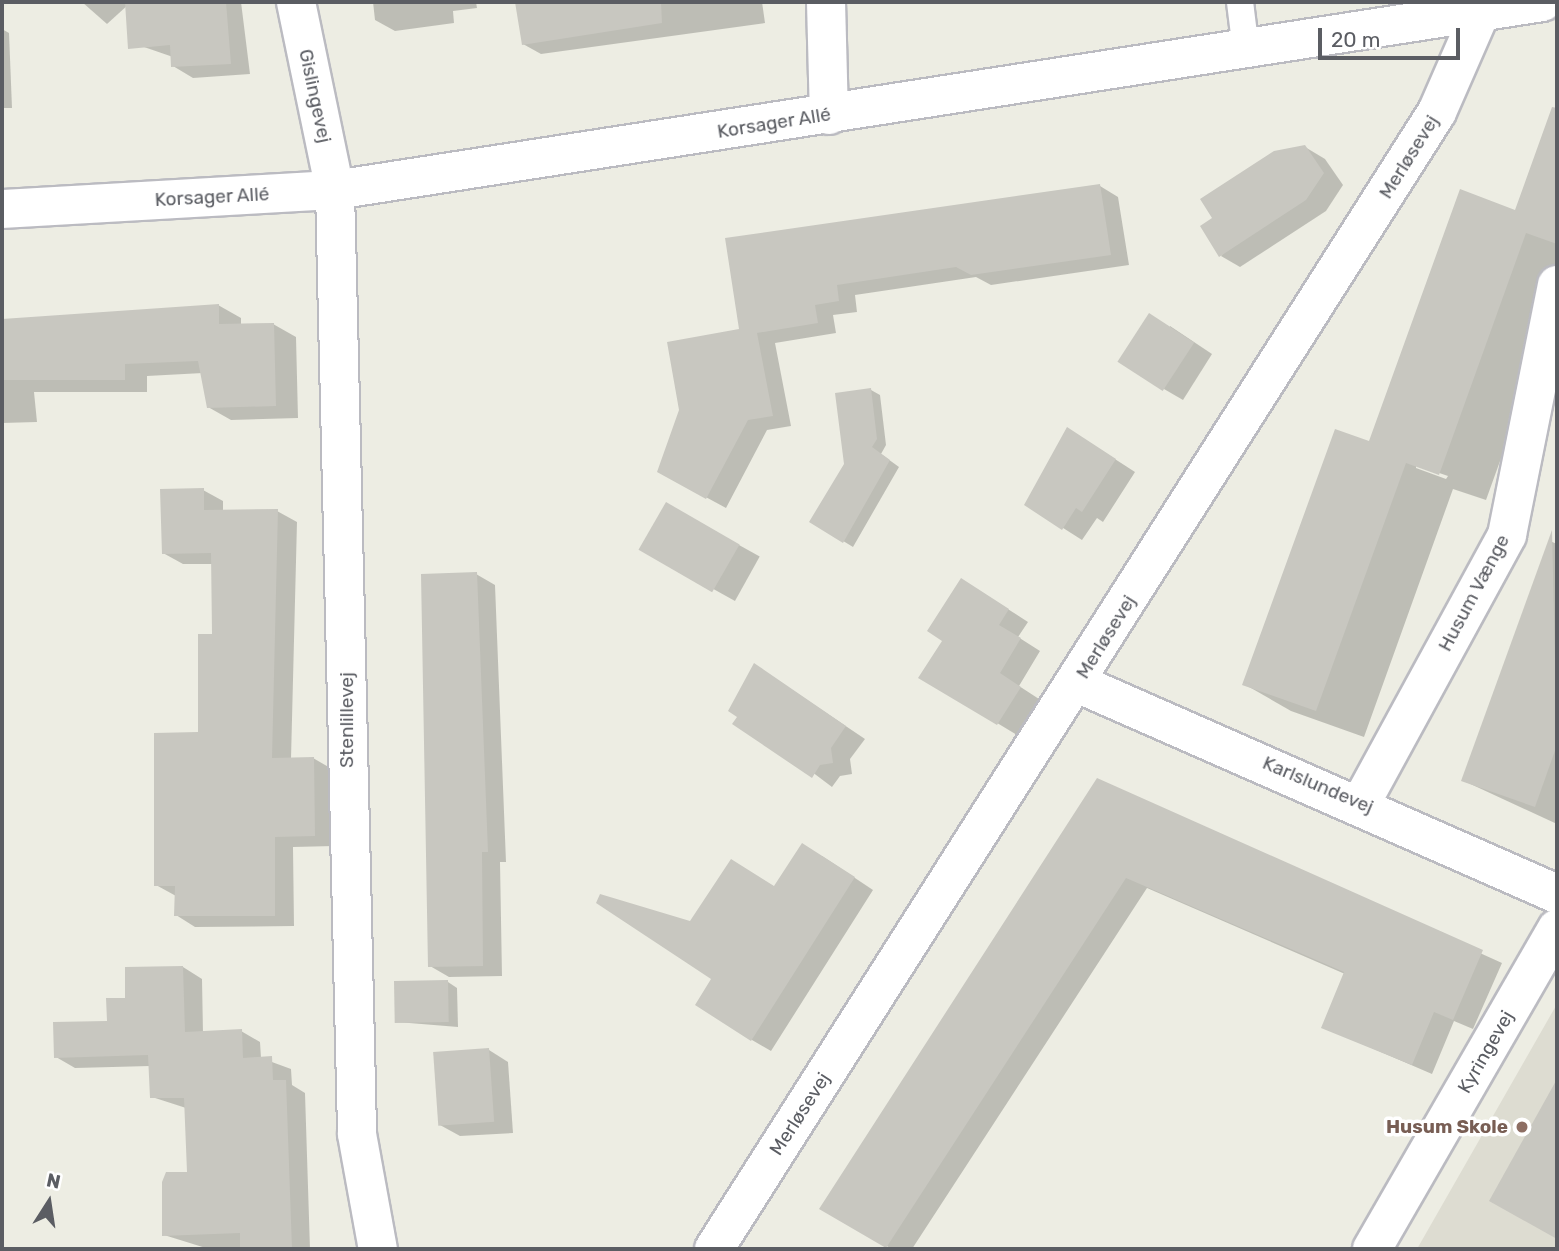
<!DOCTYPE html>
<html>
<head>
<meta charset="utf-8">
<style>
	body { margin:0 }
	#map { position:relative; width:1559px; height:1251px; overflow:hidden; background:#edede3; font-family:Rubik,sans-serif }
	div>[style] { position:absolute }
	.education>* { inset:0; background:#dddcd1 }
	.shadow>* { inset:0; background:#0003; transform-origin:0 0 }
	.building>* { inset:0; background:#c8c7c0; transform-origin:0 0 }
	.roads { filter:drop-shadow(2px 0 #bbbbc1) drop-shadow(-2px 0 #bbbbc1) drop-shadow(0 2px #bbbbc1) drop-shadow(0 -2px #bbbbc1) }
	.lane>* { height:26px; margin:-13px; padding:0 13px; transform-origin:13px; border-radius:13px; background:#fff }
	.street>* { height:38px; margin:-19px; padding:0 19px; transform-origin:19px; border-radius:19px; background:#fff }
	.dots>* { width:19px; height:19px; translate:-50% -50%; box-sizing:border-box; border:4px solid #fff; border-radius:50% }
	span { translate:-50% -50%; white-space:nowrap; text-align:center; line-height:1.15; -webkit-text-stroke:7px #fff; paint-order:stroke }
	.street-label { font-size:19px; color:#5b5d63 }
	.education-label { font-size:19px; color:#785e54; font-weight:700 }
	.right { translate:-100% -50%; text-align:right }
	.frame { position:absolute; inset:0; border:4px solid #5b5d63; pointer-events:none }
	.north { position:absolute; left:14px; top:1167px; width:70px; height:70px; -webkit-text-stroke:5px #fff; paint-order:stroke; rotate:12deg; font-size:19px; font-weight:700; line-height:28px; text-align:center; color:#5b5d63 }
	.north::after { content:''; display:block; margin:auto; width:24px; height:32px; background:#5b5d63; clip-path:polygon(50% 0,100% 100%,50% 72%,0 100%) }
	.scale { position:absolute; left:1318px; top:28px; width:142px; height:32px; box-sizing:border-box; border:4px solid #5b5d63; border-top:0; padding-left:9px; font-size:21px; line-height:24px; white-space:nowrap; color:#5b5d63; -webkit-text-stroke:5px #fff; paint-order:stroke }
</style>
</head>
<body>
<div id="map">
	<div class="education">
		<div style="clip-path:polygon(1557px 1004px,1557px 1249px,1417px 1249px)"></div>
	</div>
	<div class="shadow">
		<div style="clip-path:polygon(82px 2px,127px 2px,129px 4px,107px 24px)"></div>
		<div style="clip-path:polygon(134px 2px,241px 2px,250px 74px,193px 78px,173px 66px,173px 57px,144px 47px)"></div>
		<div style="clip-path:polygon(373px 2px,476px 2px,477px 8px,453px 11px,454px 23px,395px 31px,375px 20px)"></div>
		<div style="clip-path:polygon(517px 2px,762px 2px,765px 23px,541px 54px,523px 44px)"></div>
		<div style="clip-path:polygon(2px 29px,9px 33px,12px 108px,2px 108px)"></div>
		<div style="clip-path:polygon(1305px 147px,1325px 159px,1343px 185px,1326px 211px,1240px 267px,1221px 256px)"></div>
		<div style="clip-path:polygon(evenodd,1534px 162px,1557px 171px,1557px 303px,1486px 500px,1453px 489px,1364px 737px,1291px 711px,1244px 684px,1370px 443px,1516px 212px,1534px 162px,1416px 465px,1448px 476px,1446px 479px,1416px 468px,1416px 465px)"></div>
		<div style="clip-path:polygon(1100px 186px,1118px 197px,1129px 265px,991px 285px,976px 277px,855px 295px,857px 312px,833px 315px,836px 333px,775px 343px,791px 426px,767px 430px,726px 508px,678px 482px,741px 331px,727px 239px)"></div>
		<div style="clip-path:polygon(218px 305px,241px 318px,241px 325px,273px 324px,296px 337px,298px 418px,231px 420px,208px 407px,203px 373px,147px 376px,147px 392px,34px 392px,37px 422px,2px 423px,2px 321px)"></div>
		<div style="clip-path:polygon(1170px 326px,1212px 354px,1183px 400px,1164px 389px)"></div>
		<div style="clip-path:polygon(871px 390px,880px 395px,886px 445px,881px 454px,899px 467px,853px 547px,812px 522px,846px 465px)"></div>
		<div style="clip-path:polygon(1087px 441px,1135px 472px,1103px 522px,1097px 518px,1082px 540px,1027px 505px)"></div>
		<div style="clip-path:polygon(203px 490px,223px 501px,223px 511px,277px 511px,297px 522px,291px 759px,313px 758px,332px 769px,334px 846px,293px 847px,294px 926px,195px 927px,176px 915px,176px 896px,156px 885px,200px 734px,214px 636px,213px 564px,183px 564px,163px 553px)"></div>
		<div style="left:667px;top:505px;width:106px;height:51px;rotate:29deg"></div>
		<div style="clip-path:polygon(1550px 541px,1557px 544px,1557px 824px,1464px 781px)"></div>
		<div style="clip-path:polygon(476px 574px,495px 585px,506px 862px,500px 862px,502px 976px,449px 977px,430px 966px)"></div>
		<div style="clip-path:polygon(981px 592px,1028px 622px,1018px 637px,1040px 651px,1019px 686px,1039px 699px,1017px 735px,921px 677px)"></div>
		<div style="clip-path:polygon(755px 665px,865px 739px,850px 759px,852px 774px,840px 776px,832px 787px,739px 717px)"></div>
		<div style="clip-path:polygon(1098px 780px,1502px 963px,1473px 1029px,1454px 1021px,1432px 1074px,1323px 1027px,1345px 974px,1147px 888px,912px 1249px,892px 1249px,821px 1209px)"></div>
		<div style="clip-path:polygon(822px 856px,873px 890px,771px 1051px,752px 1040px,714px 978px,691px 923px,775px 888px)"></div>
		<div style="clip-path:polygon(183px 967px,202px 979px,203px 1033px,241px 1031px,260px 1042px,261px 1058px,291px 1069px,292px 1085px,305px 1093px,310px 1249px,209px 1249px,164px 1235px,189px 1174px,186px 1108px,152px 1097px,150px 1066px,75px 1068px,56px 1057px,109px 1022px,127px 999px)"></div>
		<div style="clip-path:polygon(448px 982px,457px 988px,458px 1027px,397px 1022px)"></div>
		<div style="clip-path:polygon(489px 1050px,508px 1062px,513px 1133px,460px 1136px,440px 1125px)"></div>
		<div style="clip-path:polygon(1557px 1083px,1557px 1237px,1491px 1201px)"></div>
	</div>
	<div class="building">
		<div style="clip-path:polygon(125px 2px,226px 2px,231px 64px,171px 67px,170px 45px,128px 49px)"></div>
		<div style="clip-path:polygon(515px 2px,661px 2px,662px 23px,522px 45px)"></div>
		<div style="clip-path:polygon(1552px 107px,1557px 108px,1557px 244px,1526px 233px,1439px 475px,1406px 463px,1316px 711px,1242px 685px,1335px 429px,1369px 441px,1460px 189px,1515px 210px)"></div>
		<div style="clip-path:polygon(1305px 145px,1324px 173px,1306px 200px,1219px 257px,1200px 226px,1212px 218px,1200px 199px,1274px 151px)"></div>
		<div style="clip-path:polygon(1100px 184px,1111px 255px,971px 275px,956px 267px,837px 285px,839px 301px,815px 305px,818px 323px,757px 333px,773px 416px,748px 420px,706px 499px,657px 472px,679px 410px,667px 342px,739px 329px,725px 238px)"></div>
		<div style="clip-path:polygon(219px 304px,219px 324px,274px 323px,276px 406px,207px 408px,198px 361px,125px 364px,125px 380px,2px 380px,2px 319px)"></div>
		<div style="left:1149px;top:313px;width:54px;height:58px;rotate:33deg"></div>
		<div style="clip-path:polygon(871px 388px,877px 439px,872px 447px,890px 460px,843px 543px,809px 522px,844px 464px,835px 393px)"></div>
		<div style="clip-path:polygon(1067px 427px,1116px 459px,1082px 512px,1076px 508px,1062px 530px,1024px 505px)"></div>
		<div style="clip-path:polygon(204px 488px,204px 510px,278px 509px,272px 758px,314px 757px,315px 836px,275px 837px,275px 916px,174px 916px,175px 886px,154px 886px,154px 733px,198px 732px,198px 634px,212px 634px,211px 553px,162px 554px,160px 489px)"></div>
		<div style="left:666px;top:502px;width:85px;height:55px;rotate:30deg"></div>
		<div style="clip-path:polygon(1552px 530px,1557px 745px,1535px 807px,1461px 781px)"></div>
		<div style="clip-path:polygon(477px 572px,488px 852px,482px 852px,483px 966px,428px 967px,421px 574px)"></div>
		<div style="clip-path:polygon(961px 578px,1009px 609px,999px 625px,1021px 638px,1000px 673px,1021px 687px,997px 725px,918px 678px,942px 641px,927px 631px)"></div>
		<div style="clip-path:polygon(754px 663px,846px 726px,831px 748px,833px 763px,820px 765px,812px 778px,732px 724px,737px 717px,728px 711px)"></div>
		<div style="clip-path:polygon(1097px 778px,1483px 950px,1453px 1020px,1434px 1012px,1412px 1065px,1321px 1028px,1344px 972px,1126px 878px,886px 1248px,819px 1209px)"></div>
		<div style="clip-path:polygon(802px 843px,855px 877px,751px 1041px,695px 1005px,711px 979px,596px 903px,600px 894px,690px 921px,731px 859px,774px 886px)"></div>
		<div style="clip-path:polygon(183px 966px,185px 1032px,242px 1029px,243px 1058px,272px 1056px,273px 1080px,286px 1080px,292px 1249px,240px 1249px,240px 1233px,162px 1236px,162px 1182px,166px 1172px,187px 1172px,184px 1098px,150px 1098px,148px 1055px,54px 1058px,53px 1022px,107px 1021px,106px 998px,125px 998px,125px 967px)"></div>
		<div style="left:448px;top:980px;width:42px;height:54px;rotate:89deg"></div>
		<div style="left:489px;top:1048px;width:74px;height:56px;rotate:86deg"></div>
		<div style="clip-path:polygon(1557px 1079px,1557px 1239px,1489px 1201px)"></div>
	</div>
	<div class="roads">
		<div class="lane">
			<div style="left:1240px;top:2px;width:48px;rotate:82.9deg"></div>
		</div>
		<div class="street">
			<div style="left:296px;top:2px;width:192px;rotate:78.3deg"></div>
			<div style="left:335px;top:190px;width:944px;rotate:88.66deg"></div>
			<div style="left:357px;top:1134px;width:117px;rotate:79.7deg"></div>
			<div style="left:826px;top:2px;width:113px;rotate:88.5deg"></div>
			<div style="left:2px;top:209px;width:334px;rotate:-3.3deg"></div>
			<div style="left:335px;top:190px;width:1222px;rotate:-8.85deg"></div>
			<div style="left:1077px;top:683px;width:524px;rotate:23.73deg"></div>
			<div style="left:1361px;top:803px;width:305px;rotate:-61.4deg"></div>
			<div style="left:1507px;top:535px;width:255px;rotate:-78.7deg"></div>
			<div style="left:714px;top:1249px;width:1347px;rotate:-57.55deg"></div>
			<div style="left:1437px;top:112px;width:120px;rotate:-66.4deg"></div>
			<div style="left:1372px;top:1249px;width:370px;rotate:-60deg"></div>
		</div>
	</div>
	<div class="dots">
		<div style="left:1522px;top:1127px;background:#8d6e63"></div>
	</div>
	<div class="street-label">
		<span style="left:315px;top:96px;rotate:78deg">Gislingevej</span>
		<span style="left:774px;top:123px;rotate:-9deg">Korsager Allé</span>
		<span style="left:1409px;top:157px;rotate:-58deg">Merløsevej</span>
		<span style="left:212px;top:197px;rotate:-3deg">Korsager Allé</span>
		<span style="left:1474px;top:593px;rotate:-62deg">Husum Vænge</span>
		<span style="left:1106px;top:637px;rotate:-58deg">Merløsevej</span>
		<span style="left:347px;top:720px;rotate:-90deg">Stenlillevej</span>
		<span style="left:1318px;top:785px;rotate:23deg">Karlslundevej</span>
		<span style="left:1486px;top:1052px;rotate:-60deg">Kyringevej</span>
		<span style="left:800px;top:1114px;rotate:-57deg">Merløsevej</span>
	</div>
	<div class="education-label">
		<span class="right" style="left:1508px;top:1127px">Husum Skole</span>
	</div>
	<div class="frame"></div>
	<div class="north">N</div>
	<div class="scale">20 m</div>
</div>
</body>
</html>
